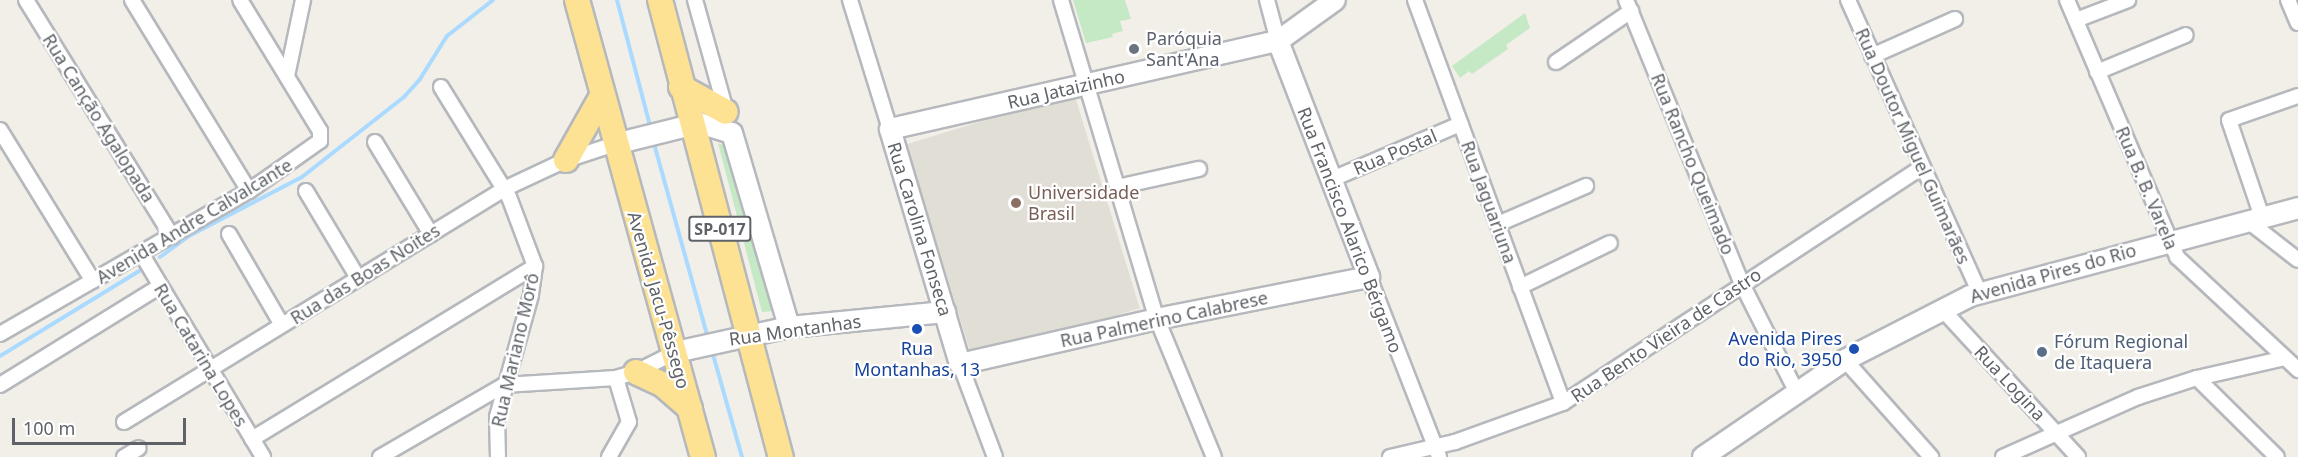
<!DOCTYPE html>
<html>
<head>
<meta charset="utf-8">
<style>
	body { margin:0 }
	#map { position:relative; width:2298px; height:457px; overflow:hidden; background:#f1efe8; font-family:"Noto Sans",sans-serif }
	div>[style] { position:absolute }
	.education>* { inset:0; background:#e1ded6; transform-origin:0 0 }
	.green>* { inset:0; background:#c5e8c5 }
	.stream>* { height:4px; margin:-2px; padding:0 2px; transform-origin:2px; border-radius:2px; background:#aadaff }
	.roads { filter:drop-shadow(2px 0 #b5b8bc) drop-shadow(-2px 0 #b5b8bc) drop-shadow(0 2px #b5b8bc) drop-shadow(0 -2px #b5b8bc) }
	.street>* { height:14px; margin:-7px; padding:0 7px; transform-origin:7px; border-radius:7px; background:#fff }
	.secondary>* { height:20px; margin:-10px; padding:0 10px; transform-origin:10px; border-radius:10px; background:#fff }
	.highway>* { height:24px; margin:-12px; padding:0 12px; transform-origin:12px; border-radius:12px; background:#fde293 }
	.dots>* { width:16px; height:16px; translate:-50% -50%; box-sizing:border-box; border:3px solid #fff; border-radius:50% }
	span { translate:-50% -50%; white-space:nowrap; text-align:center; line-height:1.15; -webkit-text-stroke:4.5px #fff; paint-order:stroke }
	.shield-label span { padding:2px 4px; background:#fff; border:2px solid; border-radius:4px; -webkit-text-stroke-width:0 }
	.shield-label { font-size:16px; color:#5f6368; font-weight:700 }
	.worship-label { font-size:18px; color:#5b616d }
	.left { translate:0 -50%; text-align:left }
	.street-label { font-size:18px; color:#5f6368 }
	.education-label { font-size:18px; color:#785e54 }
	.transit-label { font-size:18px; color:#164399 }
	.right { translate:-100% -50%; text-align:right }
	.service-label { font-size:18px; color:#4e5e75 }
	.scale { position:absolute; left:12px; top:418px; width:174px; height:27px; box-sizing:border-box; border:3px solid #5f6368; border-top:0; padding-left:8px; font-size:18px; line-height:21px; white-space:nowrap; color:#5f6368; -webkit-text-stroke:4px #fff; paint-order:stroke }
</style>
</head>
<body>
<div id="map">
	<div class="education">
		<div style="left:1074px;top:93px;width:225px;height:175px;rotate:73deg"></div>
	</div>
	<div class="green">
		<div style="clip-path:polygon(1073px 0,1125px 0,1131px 19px,1120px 21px,1123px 31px,1112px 34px,1113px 37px,1086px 43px)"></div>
		<div style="clip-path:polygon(1525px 13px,1530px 28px,1506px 45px,1508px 49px,1472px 74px,1469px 71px,1460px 78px,1452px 66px)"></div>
		<div style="clip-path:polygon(718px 143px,723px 145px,772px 311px,762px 312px)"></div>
	</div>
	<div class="stream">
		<div style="left:617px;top:0;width:134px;rotate:75.3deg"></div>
		<div style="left:653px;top:140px;width:205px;rotate:74.5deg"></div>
		<div style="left:160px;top:257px;width:36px;rotate:-36deg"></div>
		<div style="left:189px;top:236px;width:127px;rotate:-27.6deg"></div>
		<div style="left:302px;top:177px;width:130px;rotate:-38.1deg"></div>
		<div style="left:404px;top:97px;width:24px;rotate:-48deg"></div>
		<div style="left:420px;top:79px;width:51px;rotate:-57.9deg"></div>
		<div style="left:447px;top:36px;width:58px;rotate:-38deg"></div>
		<div style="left:712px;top:351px;width:110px;rotate:74.2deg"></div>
		<div style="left:0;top:356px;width:165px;rotate:-31.4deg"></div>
	</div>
	<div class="roads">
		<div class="street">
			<div style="left:26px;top:0;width:278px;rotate:58.3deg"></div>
			<div style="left:132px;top:0;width:224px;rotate:58.5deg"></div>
			<div style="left:695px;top:0;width:115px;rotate:74.4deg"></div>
			<div style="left:850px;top:0;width:135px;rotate:72.8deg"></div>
			<div style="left:1061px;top:0;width:333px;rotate:73.3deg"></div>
			<div style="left:1157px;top:319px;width:149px;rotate:67.6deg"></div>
			<div style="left:1267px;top:0;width:42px;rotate:75deg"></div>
			<div style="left:1415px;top:0;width:429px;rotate:69.8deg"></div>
			<div style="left:1626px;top:0;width:307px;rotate:67.8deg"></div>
			<div style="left:1742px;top:284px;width:120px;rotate:63.2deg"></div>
			<div style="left:1848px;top:0;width:320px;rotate:65.8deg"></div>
			<div style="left:2067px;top:0;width:280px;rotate:66.8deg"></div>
			<div style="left:2177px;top:257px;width:166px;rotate:43deg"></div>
			<div style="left:2288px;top:0;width:25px;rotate:67deg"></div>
			<div style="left:2076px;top:20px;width:56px;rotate:-21deg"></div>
			<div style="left:1872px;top:56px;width:91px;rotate:-24deg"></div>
			<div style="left:1556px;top:62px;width:91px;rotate:-34.2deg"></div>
			<div style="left:2097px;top:72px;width:96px;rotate:-22.6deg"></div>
			<div style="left:287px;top:76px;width:78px;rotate:-78.1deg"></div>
			<div style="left:441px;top:87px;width:129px;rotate:58.3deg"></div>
			<div style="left:509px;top:197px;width:74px;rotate:69.4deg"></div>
			<div style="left:535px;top:266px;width:29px;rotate:98deg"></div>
			<div style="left:531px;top:295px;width:127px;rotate:105.6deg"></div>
			<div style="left:497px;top:417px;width:40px;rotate:88.6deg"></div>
			<div style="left:0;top:130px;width:177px;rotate:58.4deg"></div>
			<div style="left:375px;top:142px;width:108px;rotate:58.7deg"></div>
			<div style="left:1330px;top:180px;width:142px;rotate:-23.3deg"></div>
			<div style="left:1117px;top:187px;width:84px;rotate:-12.4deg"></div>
			<div style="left:306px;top:191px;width:101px;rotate:59.1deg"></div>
			<div style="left:2262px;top:217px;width:102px;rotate:-108.8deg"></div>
			<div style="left:2229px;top:120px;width:73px;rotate:-19.2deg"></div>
			<div style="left:2248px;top:221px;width:63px;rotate:38deg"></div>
			<div style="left:1498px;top:224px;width:96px;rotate:-23.4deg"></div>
			<div style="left:229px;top:234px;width:105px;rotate:59.8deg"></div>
			<div style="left:141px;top:253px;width:238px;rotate:59.1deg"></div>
			<div style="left:1369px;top:277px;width:193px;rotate:68.7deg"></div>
			<div style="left:1520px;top:287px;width:100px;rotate:-26.1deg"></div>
			<div style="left:1942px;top:309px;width:201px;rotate:47.4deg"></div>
			<div style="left:0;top:334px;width:287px;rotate:-29.9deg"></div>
			<div style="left:249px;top:191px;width:87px;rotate:-35.2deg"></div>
			<div style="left:320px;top:141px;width:10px;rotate:-90deg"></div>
			<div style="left:320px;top:131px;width:153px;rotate:-121.4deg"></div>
			<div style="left:1845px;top:360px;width:130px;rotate:48.4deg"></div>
			<div style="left:960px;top:364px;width:99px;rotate:69.4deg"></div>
			<div style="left:2197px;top:378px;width:112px;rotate:44.6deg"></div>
			<div style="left:0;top:385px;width:188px;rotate:-31.7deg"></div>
			<div style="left:124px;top:422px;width:446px;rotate:-31.5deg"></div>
			<div style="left:504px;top:189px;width:68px;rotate:-25.1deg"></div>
			<div style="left:566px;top:160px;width:52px;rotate:-18.1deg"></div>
			<div style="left:252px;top:439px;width:332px;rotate:-31.4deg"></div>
			<div style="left:124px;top:457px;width:17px;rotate:-31deg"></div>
			<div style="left:380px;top:457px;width:143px;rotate:-30.1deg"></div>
			<div style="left:504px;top:385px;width:112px;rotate:-3.6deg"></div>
			<div style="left:616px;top:378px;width:21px;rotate:-17deg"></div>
			<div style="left:636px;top:372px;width:45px;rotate:-26.6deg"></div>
			<div style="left:609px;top:457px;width:40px;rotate:-60.3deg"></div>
			<div style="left:629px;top:422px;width:46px;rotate:-106.5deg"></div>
			<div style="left:1390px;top:457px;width:67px;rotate:-13deg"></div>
			<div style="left:1455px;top:442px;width:115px;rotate:-19.9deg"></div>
			<div style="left:1563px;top:403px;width:430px;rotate:-33.3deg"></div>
			<div style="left:2003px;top:457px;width:148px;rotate:-24deg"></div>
			<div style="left:2138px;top:397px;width:62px;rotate:-17.9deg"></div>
			<div style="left:2197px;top:378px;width:90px;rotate:-12.8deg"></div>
		</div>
		<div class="secondary">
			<div style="left:1278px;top:41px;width:253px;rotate:68.9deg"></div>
			<div style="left:1369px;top:277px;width:216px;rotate:168.8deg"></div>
			<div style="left:1157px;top:319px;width:202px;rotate:167.1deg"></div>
			<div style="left:960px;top:364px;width:245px;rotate:-106.6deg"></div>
			<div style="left:890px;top:129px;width:398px;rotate:-12.8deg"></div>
			<div style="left:1278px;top:41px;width:70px;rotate:-35.7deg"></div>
			<div style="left:615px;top:144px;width:87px;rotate:-14deg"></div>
			<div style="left:699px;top:123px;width:34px;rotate:17deg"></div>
			<div style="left:732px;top:133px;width:202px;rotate:73.6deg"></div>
			<div style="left:676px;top:352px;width:116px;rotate:-12.5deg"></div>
			<div style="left:789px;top:327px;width:157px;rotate:-5.5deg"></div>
			<div style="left:1703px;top:457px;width:172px;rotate:-34.3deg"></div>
			<div style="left:1845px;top:360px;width:140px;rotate:-27.1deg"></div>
			<div style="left:1970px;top:296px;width:340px;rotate:-15deg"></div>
		</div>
		<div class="highway">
			<div style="left:577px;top:0;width:474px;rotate:74.6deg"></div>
			<div style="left:660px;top:0;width:473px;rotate:75.2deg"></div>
			<div style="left:681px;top:87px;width:51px;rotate:29.1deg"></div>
			<div style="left:566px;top:160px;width:71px;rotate:-60.6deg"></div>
			<div style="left:636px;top:372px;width:29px;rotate:25deg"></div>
			<div style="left:662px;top:384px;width:37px;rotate:41deg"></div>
		</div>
	</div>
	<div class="dots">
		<div style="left:1134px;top:49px;background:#6b7280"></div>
		<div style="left:1016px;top:203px;background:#8d6e63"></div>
		<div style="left:917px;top:329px;background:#1a4fb4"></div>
		<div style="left:1854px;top:349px;background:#1a4fb4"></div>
		<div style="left:2042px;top:352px;background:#5c6f8a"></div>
	</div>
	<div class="shield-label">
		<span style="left:720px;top:229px">SP-017</span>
	</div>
	<div class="worship-label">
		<span class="left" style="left:1146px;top:49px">Paróquia<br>Sant'Ana</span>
	</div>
	<div class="street-label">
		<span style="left:1066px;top:89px;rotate:-13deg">Rua Jataizinho</span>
		<span style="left:99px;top:118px;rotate:58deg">Rua Canção Agalopada</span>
		<span style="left:1913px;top:146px;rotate:66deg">Rua Doutor Miguel Guimarães</span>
		<span style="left:1395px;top:152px;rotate:-23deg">Rua Postal</span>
		<span style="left:1693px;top:164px;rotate:68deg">Rua Rancho Queimado</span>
		<span style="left:2147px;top:188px;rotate:67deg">Rua B. B. Varela</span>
		<span style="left:1489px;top:202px;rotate:70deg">Rua Jaguariuna</span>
		<span style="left:194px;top:221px;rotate:-31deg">Avenida Andre Calvalcante</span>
		<span style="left:920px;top:229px;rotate:73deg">Rua Carolina Fonseca</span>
		<span style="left:1350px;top:230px;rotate:69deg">Rua Francisco Alarico Bérgamo</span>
		<span style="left:2053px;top:273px;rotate:-16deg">Avenida Pires do Rio</span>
		<span style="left:365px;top:274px;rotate:-32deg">Rua das Boas Noites</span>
		<span style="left:659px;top:300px;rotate:74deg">Avenida Jacu-Pêssego</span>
		<span style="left:1164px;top:319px;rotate:-12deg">Rua Palmerino Calabrese</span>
		<span style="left:795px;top:330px;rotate:-8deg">Rua Montanhas</span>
		<span style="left:1666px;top:335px;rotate:-34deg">Rua Bento Vieira de Castro</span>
		<span style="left:515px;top:350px;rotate:-77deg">Rua Mariano Morô</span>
		<span style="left:201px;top:355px;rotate:59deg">Rua Catarina Lopes</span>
		<span style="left:2010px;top:383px;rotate:47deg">Rua Logina</span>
	</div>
	<div class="education-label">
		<span class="left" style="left:1028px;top:203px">Universidade<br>Brasil</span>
	</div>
	<div class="transit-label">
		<span class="right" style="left:1842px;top:349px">Avenida Pires<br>do Rio, 3950</span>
		<span style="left:917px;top:359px">Rua<br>Montanhas, 13</span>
	</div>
	<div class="service-label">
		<span class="left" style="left:2054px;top:352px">Fórum Regional<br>de Itaquera</span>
	</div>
	<div class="scale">100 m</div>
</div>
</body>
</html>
